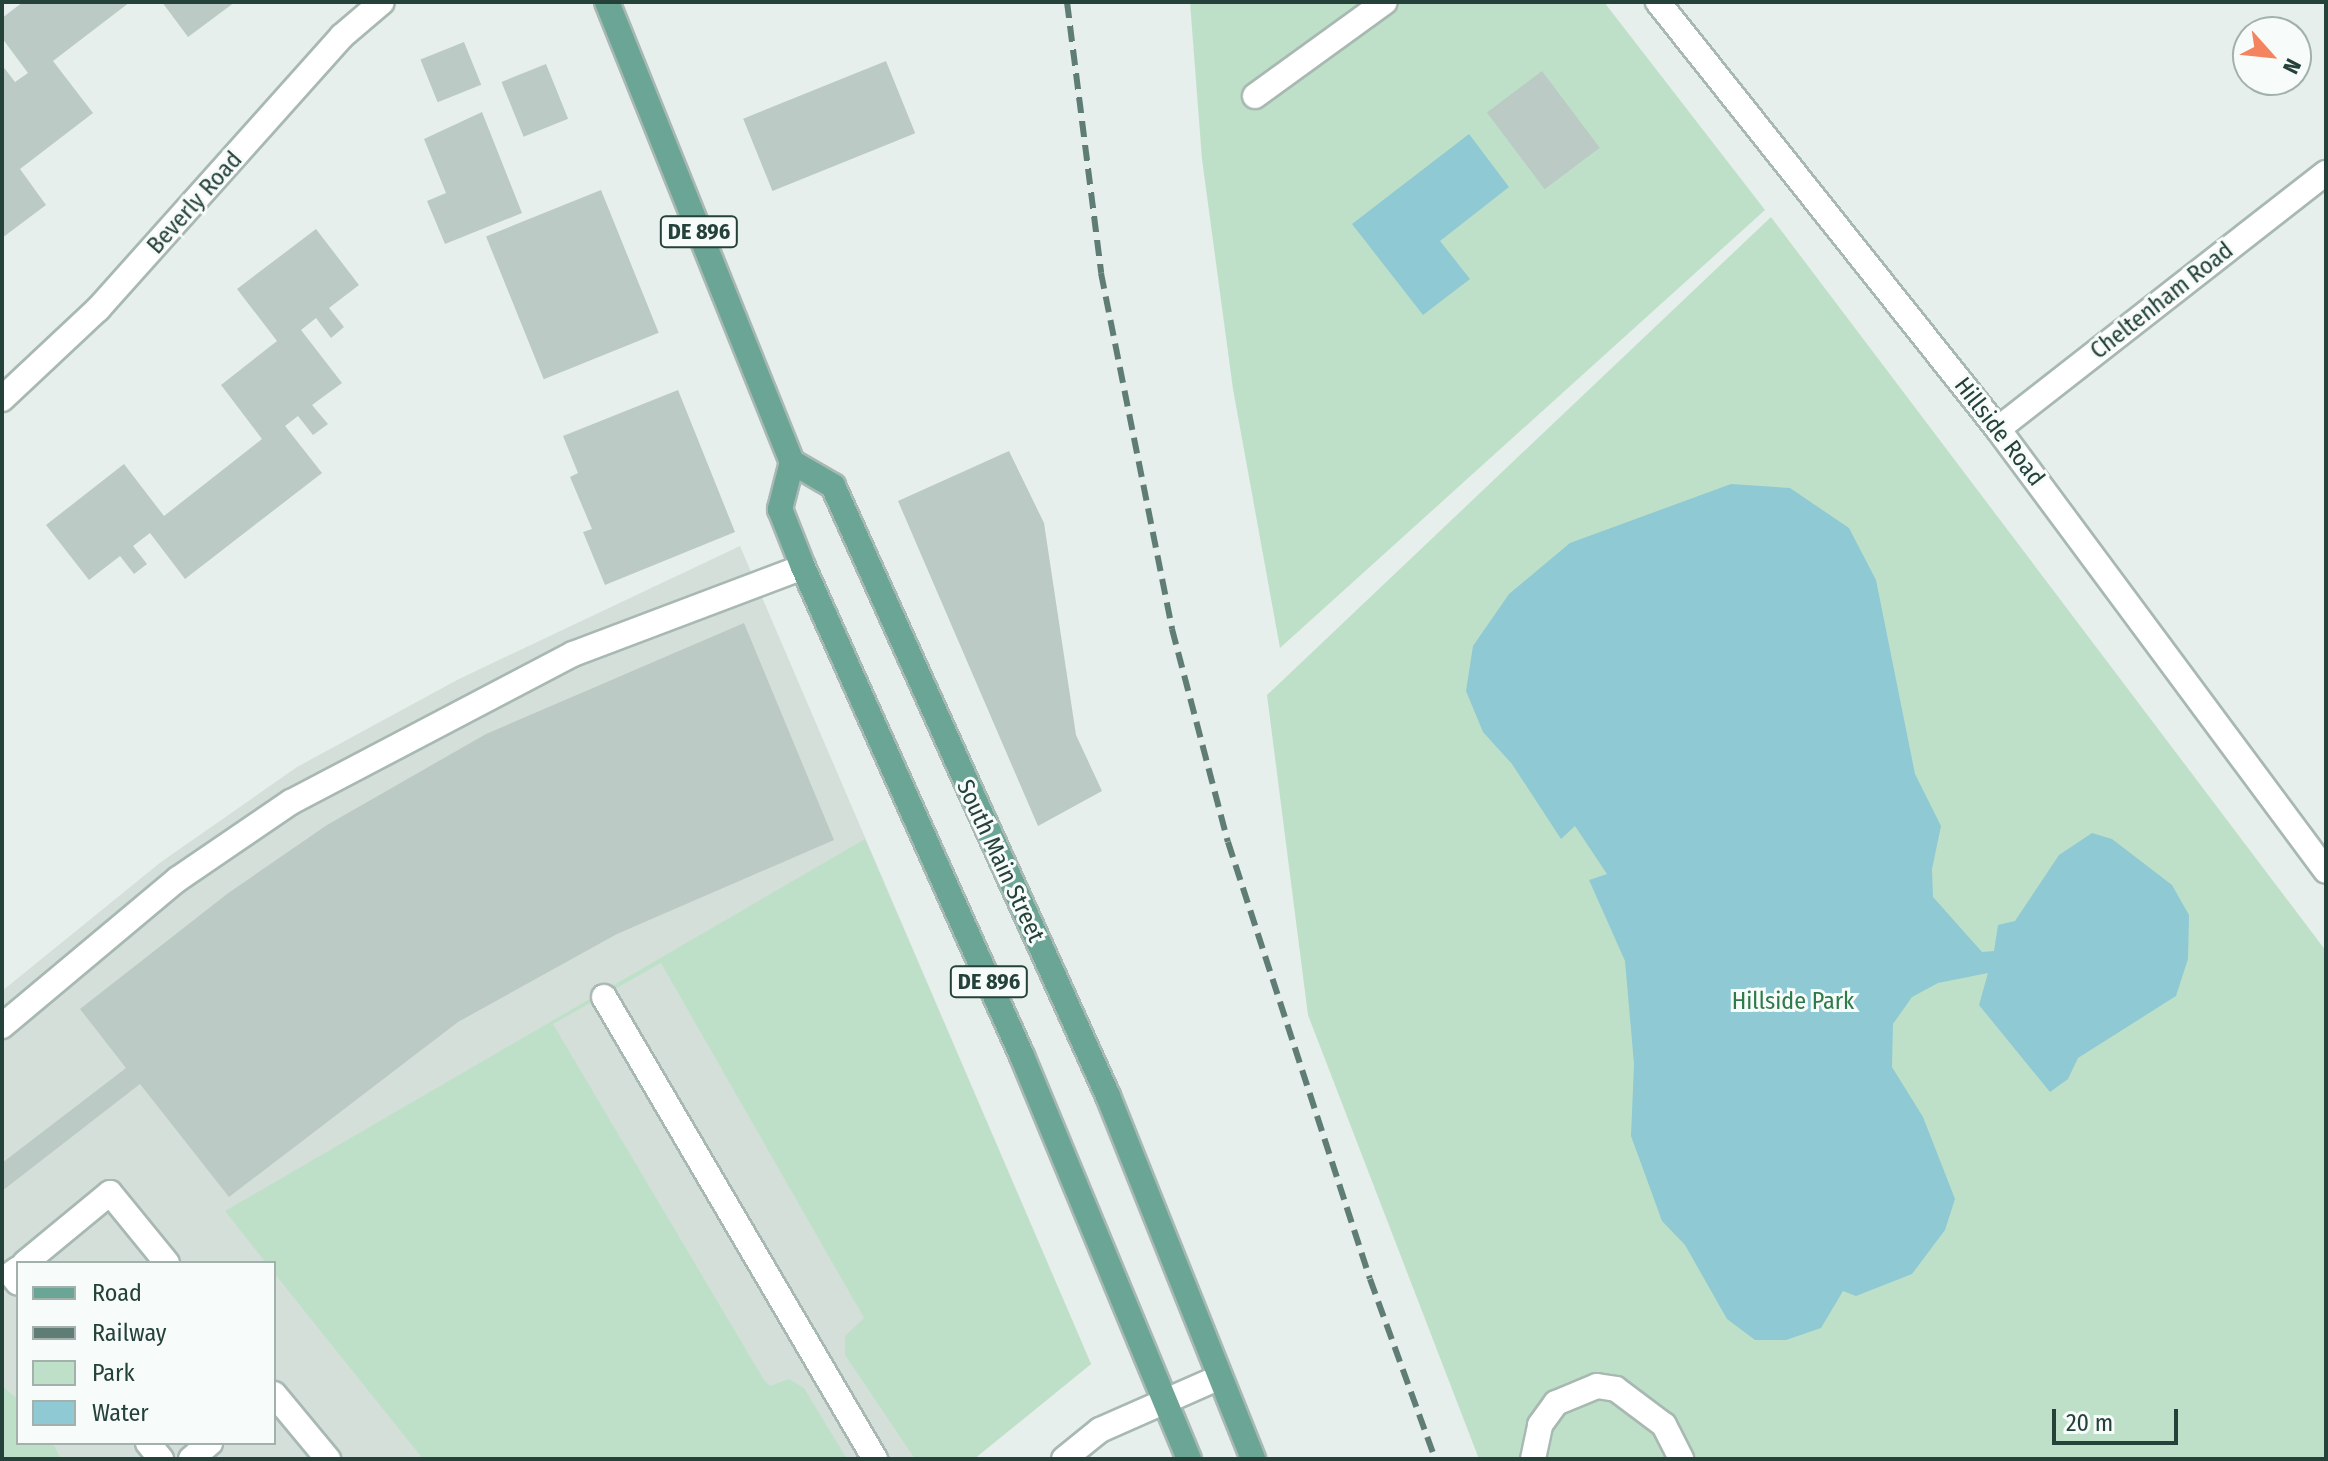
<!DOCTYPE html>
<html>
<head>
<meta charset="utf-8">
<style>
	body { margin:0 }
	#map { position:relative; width:2328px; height:1461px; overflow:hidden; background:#e6efeb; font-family:"Fira Sans Condensed",sans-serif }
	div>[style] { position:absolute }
	.built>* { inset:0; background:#d4dfda }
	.green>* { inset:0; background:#bfe0c8 }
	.water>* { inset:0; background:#8ec9d4 }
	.building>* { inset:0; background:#bbcac4; transform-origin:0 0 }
	.roads { filter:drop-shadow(2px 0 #a8b8b2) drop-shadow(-2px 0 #a8b8b2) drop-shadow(0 2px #a8b8b2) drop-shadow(0 -2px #a8b8b2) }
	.minor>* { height:24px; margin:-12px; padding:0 12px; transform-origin:12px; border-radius:12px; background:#fff }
	.major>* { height:24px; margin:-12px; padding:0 12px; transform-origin:12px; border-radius:12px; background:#6aa596 }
	.rail>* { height:6px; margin-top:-3px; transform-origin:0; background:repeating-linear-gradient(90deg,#5f7d75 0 16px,transparent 0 24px) }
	span { translate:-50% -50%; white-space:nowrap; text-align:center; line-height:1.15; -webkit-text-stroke:6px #f7fbf9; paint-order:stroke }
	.shield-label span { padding:2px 6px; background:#f7fbf9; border:2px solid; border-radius:6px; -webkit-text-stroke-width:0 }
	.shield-label { font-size:22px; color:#24423a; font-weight:700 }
	.street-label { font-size:24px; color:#24423a }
	.park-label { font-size:24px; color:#2d7a4b }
	.frame { position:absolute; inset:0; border:4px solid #24423a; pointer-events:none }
	.legend { position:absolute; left:16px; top:1261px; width:260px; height:184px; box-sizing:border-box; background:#f7fbf9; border:2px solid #a3b1ad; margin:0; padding:10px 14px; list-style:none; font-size:24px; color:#24423a }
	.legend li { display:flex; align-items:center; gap:16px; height:40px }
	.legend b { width:40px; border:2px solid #a3b1ad }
	.north { position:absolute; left:2232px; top:16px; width:80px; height:80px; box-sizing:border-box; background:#f7fbf9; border:2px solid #a3b1ad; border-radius:50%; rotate:117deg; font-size:22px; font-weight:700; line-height:32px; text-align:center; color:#24423a }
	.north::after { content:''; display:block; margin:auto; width:28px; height:36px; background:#f4845f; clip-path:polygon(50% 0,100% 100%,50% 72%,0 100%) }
	.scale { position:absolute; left:2052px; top:1409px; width:126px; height:36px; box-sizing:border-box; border:4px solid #24423a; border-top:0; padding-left:10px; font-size:24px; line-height:28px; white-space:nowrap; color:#24423a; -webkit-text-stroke:6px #f7fbf9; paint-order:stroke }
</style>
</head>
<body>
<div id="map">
	<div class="built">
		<div style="clip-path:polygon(evenodd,740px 546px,1091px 1364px,974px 1459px,2px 1459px,2px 991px,161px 862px,297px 767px,459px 679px,740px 546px,18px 1263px,274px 1263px,274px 1443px,18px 1443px,18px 1263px)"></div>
	</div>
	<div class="green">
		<div style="clip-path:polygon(1190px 2px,1604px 2px,1765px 210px,1280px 648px,1233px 389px,1202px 159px)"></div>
		<div style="clip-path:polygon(1771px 217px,2326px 951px,2324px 1459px,1479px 1459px,1308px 1015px,1267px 695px)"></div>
		<div style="clip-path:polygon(865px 839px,1091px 1364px,974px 1459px,915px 1459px,845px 1355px,845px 1336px,864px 1318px,661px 963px,553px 1024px,764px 1380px,770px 1386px,789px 1379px,804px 1388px,847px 1459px,423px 1459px,274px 1273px,274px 1263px,266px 1263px,225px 1211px)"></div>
		<div style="clip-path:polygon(2px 1386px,18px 1399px,18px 1443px,53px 1443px,61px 1459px,2px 1459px)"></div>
	</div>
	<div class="water">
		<div style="clip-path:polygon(1469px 134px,1509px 187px,1440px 241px,1470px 279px,1423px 315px,1352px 224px)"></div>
		<div style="clip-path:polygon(1731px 484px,1790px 488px,1849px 528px,1876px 580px,1915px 774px,1941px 826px,1932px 869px,1933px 897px,1982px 952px,1994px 951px,1998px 925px,2015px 921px,2059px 855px,2092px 833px,2112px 839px,2172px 885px,2189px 915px,2188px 959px,2176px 996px,2078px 1058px,2068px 1079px,2050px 1092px,1979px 1005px,1988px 973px,1938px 983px,1912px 997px,1893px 1024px,1892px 1067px,1923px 1117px,1955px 1199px,1945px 1230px,1912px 1274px,1856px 1296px,1843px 1291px,1821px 1328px,1786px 1340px,1755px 1340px,1727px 1319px,1685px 1245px,1662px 1221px,1631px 1136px,1634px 1064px,1625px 961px,1589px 880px,1607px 874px,1575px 826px,1561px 839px,1512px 764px,1483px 732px,1466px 691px,1473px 646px,1509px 594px,1570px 543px)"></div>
	</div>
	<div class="building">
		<div style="clip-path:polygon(23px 2px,130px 2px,53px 61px,93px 113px,20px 169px,46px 205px,2px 238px,2px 65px,15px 82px,28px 73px,2px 38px,2px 18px)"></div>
		<div style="clip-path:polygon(162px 2px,235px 2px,188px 37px)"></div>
		<div style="left:464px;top:42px;width:46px;height:47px;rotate:68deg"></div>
		<div style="left:886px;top:61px;width:78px;height:154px;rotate:68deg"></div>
		<div style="left:546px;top:64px;width:59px;height:48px;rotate:68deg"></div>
		<div style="left:1542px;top:71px;width:96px;height:69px;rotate:53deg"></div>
		<div style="clip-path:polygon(482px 112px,522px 213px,445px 244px,427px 201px,446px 193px,424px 139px)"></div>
		<div style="left:601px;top:190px;width:154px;height:124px;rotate:68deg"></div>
		<div style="clip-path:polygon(316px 229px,359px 285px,329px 308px,344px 327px,331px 338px,316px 318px,301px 330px,342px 383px,312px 405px,328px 424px,313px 435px,298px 416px,285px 426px,322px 473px,185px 579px,150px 533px,133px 546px,147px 564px,134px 574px,120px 556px,89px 580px,46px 525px,124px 464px,164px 516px,262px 439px,221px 385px,277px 341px,237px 289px)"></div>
		<div style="clip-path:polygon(678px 390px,735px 532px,605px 585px,583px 532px,592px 529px,570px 477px,578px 473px,563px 436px)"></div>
		<div style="clip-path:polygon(1009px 451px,1044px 523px,1076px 735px,1102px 791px,1038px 826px,898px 501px)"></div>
		<div style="clip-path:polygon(744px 623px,834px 840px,617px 934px,458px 1022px,229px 1197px,140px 1084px,2px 1191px,2px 1163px,126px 1068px,80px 1009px,227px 894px,327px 825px,486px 734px)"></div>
	</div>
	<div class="roads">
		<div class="minor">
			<div style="left:1658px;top:2px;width:546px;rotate:51.47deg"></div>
			<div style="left:1998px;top:429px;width:550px;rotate:53.42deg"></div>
			<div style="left:1255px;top:96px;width:160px;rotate:-35.9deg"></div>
			<div style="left:2px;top:399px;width:132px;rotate:-43.2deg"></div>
			<div style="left:98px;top:309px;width:366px;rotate:-48.2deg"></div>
			<div style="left:342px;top:36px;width:52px;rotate:-40.4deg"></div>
			<div style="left:1998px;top:429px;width:416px;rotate:-38deg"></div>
			<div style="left:604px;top:997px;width:536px;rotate:59.6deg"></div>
			<div style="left:2px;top:1026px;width:229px;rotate:-39.9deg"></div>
			<div style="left:178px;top:879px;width:137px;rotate:-34.3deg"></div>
			<div style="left:291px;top:802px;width:318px;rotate:-27.7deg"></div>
			<div style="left:573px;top:654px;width:246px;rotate:-20.7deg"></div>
			<div style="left:25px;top:1263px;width:110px;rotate:-39.5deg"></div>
			<div style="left:110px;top:1193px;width:90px;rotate:50.8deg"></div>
			<div style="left:18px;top:1269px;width:9px;rotate:144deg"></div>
			<div style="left:11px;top:1274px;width:11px;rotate:52deg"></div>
			<div style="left:274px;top:1394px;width:85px;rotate:50.3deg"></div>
			<div style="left:148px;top:1443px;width:21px;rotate:51deg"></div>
			<div style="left:191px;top:1459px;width:25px;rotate:-40deg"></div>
			<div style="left:1064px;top:1459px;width:46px;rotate:-38.9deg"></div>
			<div style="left:1100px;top:1430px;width:131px;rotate:-23.8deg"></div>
			<div style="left:1533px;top:1459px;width:35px;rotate:-78deg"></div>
			<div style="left:1540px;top:1425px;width:27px;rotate:-54deg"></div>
			<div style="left:1556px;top:1403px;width:44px;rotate:-22.5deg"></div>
			<div style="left:1597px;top:1386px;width:19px;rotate:9deg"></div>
			<div style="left:1616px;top:1389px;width:60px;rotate:36.9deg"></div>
			<div style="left:1664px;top:1425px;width:38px;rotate:63deg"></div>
		</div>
		<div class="major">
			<div style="left:607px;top:2px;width:496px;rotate:68.1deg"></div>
			<div style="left:792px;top:462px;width:49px;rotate:104.3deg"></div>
			<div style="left:780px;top:509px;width:62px;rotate:68.4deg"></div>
			<div style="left:803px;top:567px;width:536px;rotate:65.87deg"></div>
			<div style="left:1022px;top:1056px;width:436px;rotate:67.5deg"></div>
			<div style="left:792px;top:462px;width:48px;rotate:30.3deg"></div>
			<div style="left:833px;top:486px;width:669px;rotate:65.73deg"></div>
			<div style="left:1108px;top:1096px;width:391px;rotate:68.2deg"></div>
		</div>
	</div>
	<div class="rail">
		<div style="left:1067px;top:2px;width:273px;rotate:82.8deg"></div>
		<div style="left:1101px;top:273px;width:363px;rotate:78.7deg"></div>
		<div style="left:1172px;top:629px;width:220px;rotate:75.3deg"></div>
		<div style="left:1228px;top:842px;width:459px;rotate:72deg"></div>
		<div style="left:1370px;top:1279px;width:191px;rotate:70.1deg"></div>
	</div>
	<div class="shield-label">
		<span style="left:699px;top:232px">DE 896</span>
		<span style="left:989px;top:982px">DE 896</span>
	</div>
	<div class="street-label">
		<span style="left:195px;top:203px;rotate:-48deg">Beverly Road</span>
		<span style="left:2162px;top:301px;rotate:-38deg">Cheltenham Road</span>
		<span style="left:1999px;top:432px;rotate:52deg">Hillside Road</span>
		<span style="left:1000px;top:861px;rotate:65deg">South Main Street</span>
	</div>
	<div class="park-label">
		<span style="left:1793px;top:1002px">Hillside Park</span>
	</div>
	<div class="frame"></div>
	<ul class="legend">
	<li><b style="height:10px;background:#6aa596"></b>Road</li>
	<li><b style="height:10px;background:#5f7d75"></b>Railway</li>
	<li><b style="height:22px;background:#bfe0c8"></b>Park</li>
	<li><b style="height:22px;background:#8ec9d4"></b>Water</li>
	</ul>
	<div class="north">N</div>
	<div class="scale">20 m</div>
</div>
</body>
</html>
